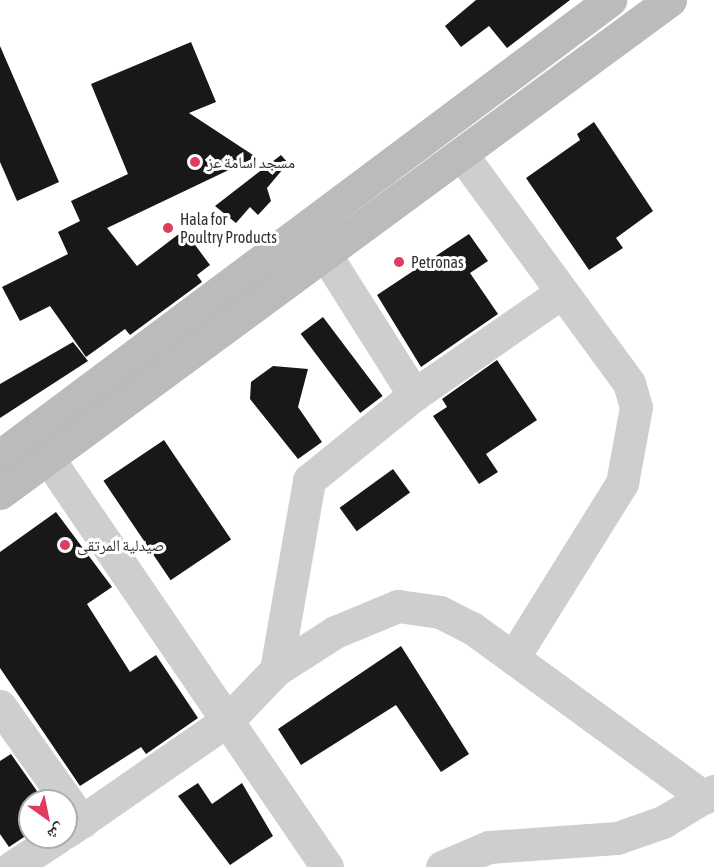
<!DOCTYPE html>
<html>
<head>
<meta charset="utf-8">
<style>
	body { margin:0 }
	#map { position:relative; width:714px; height:867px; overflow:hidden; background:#fff; font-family:"Asap Condensed","Noto Naskh Arabic",sans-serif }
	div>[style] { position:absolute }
	.building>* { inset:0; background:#181818; transform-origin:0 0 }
	.minor>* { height:33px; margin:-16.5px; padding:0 16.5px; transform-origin:16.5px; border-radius:16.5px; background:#cecece }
	.secondary>* { height:33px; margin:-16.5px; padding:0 16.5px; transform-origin:16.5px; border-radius:16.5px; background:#bbb }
	.dots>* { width:16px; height:16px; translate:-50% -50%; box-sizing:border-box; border:3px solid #fff; border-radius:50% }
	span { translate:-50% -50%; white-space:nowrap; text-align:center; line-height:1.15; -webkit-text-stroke:6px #fff; paint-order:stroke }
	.poi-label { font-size:16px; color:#313131 }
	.left { translate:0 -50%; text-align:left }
	.north { position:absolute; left:18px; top:789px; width:60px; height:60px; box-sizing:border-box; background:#fff; border:2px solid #adadad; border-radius:50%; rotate:147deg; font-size:16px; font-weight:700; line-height:24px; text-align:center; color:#313131 }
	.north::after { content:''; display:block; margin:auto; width:21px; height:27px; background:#de3d5e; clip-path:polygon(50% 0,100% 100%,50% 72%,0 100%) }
</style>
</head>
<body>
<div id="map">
	<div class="building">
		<div style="clip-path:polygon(476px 0,570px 0,507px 48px,489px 26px,461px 47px,445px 26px)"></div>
		<div style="clip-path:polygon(191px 42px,216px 102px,189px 113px,256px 157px,107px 228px,137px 266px,184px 230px,210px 265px,197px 275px,202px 282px,130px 335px,125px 329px,86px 357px,50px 306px,20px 321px,2px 287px,68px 254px,58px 232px,80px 221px,71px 201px,128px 174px,91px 84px)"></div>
		<div style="clip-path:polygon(0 46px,59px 182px,17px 201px,0 162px)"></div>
		<div style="clip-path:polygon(594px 122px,653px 211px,616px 238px,623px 248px,589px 270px,526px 178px,580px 140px,577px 134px)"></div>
		<div style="clip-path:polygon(281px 155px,288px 163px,267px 188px,271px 201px,258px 215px,250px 207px,236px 223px,215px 206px)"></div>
		<div style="clip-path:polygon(469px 234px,488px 261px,470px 273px,498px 314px,421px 367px,377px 295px)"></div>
		<div style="left:323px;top:317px;width:99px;height:28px;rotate:53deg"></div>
		<div style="clip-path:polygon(73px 342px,88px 361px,0 418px,0 384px)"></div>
		<div style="clip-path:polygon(497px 360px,537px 420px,486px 454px,498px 472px,479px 484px,433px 416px,447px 407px,442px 399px)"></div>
		<div style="clip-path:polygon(273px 366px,308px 369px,298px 407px,322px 442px,298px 459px,250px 399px,251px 382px)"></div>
		<div style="left:164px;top:440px;width:120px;height:73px;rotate:56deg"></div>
		<div style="left:393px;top:469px;width:29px;height:66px;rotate:54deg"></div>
		<div style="clip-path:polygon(56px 512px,112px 587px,87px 604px,130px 672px,156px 655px,198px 718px,146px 754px,141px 747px,80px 786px,0 668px,0 552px)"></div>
		<div style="clip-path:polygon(401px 646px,469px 754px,441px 772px,396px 705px,301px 765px,278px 729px)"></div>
		<div style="clip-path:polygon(11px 754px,44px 801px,30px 801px,30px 833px,9px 847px,0 834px,0 761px)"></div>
		<div style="clip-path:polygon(198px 783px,212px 804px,242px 783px,273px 836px,230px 865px,178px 796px)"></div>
	</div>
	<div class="minor">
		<div style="left:462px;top:155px;width:283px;rotate:53.8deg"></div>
		<div style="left:629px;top:383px;width:25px;rotate:74deg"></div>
		<div style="left:636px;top:407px;width:77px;rotate:100.4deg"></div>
		<div style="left:622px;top:483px;width:206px;rotate:121.9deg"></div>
		<div style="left:325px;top:254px;width:167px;rotate:57.7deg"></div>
		<div style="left:48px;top:458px;width:495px;rotate:55.7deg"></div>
		<div style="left:276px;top:670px;width:193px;rotate:-80.1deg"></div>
		<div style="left:309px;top:480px;width:135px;rotate:-39deg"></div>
		<div style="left:414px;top:395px;width:179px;rotate:-34.8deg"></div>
		<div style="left:0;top:706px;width:142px;rotate:54.7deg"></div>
		<div style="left:66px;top:832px;width:198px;rotate:-34.7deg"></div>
		<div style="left:229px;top:719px;width:68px;rotate:-46.2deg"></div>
		<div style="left:276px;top:670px;width:70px;rotate:-32.8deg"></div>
		<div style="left:335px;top:632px;width:68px;rotate:-22.4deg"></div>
		<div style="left:398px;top:606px;width:42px;rotate:8.1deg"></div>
		<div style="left:440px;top:612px;width:36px;rotate:27deg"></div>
		<div style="left:472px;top:628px;width:288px;rotate:36.1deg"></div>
		<div style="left:12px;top:867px;width:55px;rotate:-33.1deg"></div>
		<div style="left:442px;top:867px;width:51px;rotate:-23.1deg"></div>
		<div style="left:489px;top:847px;width:128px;rotate:-4deg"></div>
		<div style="left:617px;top:838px;width:49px;rotate:-19.2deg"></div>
		<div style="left:663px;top:822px;width:60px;rotate:-31.3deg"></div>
	</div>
	<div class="secondary">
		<div style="left:0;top:456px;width:762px;rotate:-36.78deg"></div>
		<div style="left:0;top:493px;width:832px;rotate:-36.35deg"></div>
	</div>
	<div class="dots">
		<div style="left:195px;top:162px;background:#de3d5e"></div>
		<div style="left:168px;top:228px;background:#de3d5e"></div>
		<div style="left:399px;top:262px;background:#de3d5e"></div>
		<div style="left:65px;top:545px;background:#de3d5e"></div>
	</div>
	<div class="poi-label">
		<span class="left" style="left:207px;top:162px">مسجد اسامة عز</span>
		<span class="left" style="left:180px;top:228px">Hala for<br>Poultry Products</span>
		<span class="left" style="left:411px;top:262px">Petronas</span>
		<span class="left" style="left:77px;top:545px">صيدلية المرتقى</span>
	</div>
	<div class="north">ش</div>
</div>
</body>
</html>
